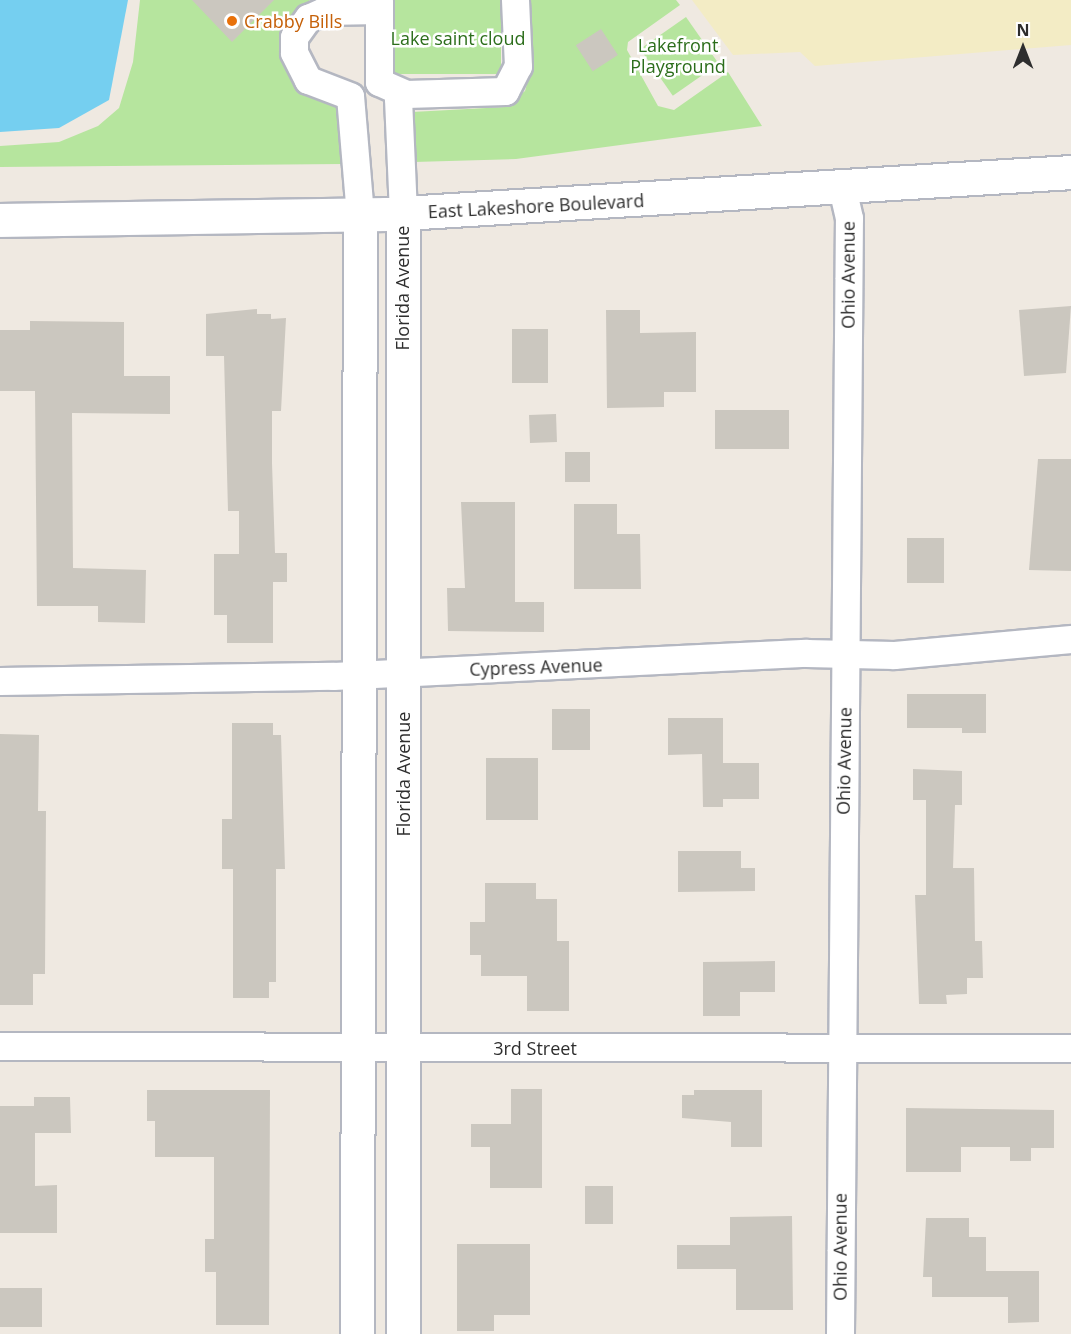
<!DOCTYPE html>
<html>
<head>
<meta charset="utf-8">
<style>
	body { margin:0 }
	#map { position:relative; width:1071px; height:1334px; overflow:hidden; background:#efe9e1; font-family:"Open Sans",sans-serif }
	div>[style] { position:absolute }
	.green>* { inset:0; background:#b6e59e; transform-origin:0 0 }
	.sand>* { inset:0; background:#f3ecc5 }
	.water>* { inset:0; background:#75cff0 }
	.building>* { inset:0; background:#cbc7bf; transform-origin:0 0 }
	.roads { filter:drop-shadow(2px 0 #b4b7c1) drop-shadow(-2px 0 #b4b7c1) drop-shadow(0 2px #b4b7c1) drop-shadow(0 -2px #b4b7c1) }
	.street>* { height:27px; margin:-13.5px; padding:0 13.5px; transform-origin:13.5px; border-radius:13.5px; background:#fff }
	.secondary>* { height:33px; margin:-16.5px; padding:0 16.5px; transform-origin:16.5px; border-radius:16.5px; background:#fff }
	.dots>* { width:16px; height:16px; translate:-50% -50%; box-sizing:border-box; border:3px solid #fff; border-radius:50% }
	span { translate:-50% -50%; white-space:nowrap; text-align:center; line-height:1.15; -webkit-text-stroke:5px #fff; paint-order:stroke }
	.food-label { font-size:18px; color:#c56008 }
	.left { translate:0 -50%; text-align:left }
	.park-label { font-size:18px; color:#2c6e1b }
	.street-label { font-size:18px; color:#2e2e2e }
	.north { position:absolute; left:993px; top:18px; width:60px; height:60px; -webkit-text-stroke:4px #fff; paint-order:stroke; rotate:0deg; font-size:16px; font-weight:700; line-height:24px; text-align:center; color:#2e2e2e }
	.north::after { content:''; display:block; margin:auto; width:21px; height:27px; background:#2e2e2e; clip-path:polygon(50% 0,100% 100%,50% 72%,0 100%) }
</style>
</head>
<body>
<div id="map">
	<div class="green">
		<div style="clip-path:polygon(140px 0,310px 0,283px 27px,280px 52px,298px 91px,338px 107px,342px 164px,0 167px,0 146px,59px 142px,98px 126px,119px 108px,133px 62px)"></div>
		<div style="left:393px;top:0;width:108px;height:74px"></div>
		<div style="clip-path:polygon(529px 0,676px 0,680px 5px,628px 42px,627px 50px,658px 106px,674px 110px,728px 72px,762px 126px,516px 159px,414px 162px,412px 112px,505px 107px,525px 91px,532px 66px)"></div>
		<div style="left:686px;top:17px;width:57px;height:56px;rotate:55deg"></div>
	</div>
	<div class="sand">
		<div style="clip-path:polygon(692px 0,1071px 0,1071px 45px,815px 66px,800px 52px,733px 55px)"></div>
	</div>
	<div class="water">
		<div style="clip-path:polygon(0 0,128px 0,109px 100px,59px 128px,0 132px)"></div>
	</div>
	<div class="building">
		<div style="clip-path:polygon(192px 0,274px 0,232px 42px)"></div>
		<div style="left:601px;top:29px;width:31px;height:30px;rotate:57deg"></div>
		<div style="clip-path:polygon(1071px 306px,1066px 373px,1024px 376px,1019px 310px)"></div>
		<div style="clip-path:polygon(257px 309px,257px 314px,271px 314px,271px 319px,286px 318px,281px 411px,272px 411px,272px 463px,275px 553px,287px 553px,287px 582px,273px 582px,273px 643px,227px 643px,227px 615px,214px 615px,214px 554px,239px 554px,239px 511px,228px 511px,224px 356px,206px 356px,206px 314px)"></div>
		<div style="clip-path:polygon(606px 310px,640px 310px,640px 333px,696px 332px,696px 392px,664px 392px,664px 407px,607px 408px)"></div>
		<div style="clip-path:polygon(30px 321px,124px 322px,124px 376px,170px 376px,170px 414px,72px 413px,73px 568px,146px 570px,145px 623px,98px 622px,98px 606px,37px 606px,35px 391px,0 391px,0 330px,30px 330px)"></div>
		<div style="left:512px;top:329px;width:36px;height:54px"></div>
		<div style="left:715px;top:410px;width:74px;height:39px"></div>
		<div style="left:556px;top:414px;width:28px;height:27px;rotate:88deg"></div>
		<div style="left:565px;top:452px;width:25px;height:30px"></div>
		<div style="clip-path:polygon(1038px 459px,1071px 459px,1071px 571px,1029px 570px)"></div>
		<div style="clip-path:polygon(461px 502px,515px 502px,515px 602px,544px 602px,544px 632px,448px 631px,447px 588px,465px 588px)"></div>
		<div style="clip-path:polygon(574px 504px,617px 504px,617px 534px,640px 534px,641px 589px,574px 589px)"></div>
		<div style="left:907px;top:538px;width:37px;height:45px"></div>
		<div style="clip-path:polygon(907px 694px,986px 694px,986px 733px,962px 733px,962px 728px,907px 728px)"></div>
		<div style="left:552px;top:709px;width:38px;height:41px"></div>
		<div style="clip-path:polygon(668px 718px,723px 718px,723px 763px,759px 763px,759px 799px,723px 799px,723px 807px,703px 807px,702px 754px,668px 755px)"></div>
		<div style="clip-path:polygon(232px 723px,273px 723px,273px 735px,281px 735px,285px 869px,276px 869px,276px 982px,269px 982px,269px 998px,233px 998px,233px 869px,222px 869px,222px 819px,232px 819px)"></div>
		<div style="clip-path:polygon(0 734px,39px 735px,38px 811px,46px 811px,45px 974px,33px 974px,33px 1005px,0 1005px)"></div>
		<div style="left:486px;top:758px;width:52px;height:62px"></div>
		<div style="clip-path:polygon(913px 769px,962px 771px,962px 805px,955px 805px,953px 868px,974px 868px,975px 941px,982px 941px,983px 978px,967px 978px,967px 994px,946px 995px,947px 1004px,919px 1004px,915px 895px,926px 895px,926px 800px,913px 800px)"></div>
		<div style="clip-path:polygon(678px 851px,741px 851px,741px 868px,755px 868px,755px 891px,678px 892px)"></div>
		<div style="clip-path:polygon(485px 883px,536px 883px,536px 899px,557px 899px,557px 941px,569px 941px,569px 1011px,527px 1011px,527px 976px,481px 976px,481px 955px,470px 955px,470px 922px,485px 922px)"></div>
		<div style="clip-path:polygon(775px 961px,775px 992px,740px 992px,740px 1016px,703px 1016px,703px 962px)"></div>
		<div style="clip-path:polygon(511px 1089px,542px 1089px,542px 1188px,490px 1188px,490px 1147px,471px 1147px,471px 1124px,511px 1124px)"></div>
		<div style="clip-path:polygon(147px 1090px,270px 1090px,269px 1325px,216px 1325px,216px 1272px,205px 1272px,205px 1239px,214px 1239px,214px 1157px,155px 1157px,155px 1121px,147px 1121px)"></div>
		<div style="clip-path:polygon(694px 1090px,762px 1090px,762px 1147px,731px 1147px,731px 1122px,682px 1118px,682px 1095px,694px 1095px)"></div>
		<div style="clip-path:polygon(34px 1097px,70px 1097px,71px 1133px,35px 1133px,35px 1186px,57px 1185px,57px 1233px,0 1233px,0 1106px,34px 1106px)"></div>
		<div style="clip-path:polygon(906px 1108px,1054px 1110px,1054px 1148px,1031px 1148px,1031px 1161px,1010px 1161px,1010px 1147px,961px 1147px,961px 1172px,906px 1172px)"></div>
		<div style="left:585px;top:1186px;width:28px;height:38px"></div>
		<div style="clip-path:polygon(792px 1216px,793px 1310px,736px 1310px,736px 1269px,677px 1269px,677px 1245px,730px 1245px,730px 1217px)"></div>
		<div style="clip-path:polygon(926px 1218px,969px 1218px,969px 1237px,986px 1237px,986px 1271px,1039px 1271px,1039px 1322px,1008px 1323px,1008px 1297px,932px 1297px,932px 1277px,923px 1277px)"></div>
		<div style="clip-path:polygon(457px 1244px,530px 1244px,530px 1315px,494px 1315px,494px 1331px,457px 1331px)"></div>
		<div style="left:0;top:1288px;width:42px;height:39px"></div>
	</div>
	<div class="roads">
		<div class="street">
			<div style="left:379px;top:0;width:82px;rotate:90deg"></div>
			<div style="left:379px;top:82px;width:30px;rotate:24deg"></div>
			<div style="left:406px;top:94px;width:99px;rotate:-1.7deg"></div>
			<div style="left:505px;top:91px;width:28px;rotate:-63deg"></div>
			<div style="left:518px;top:66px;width:66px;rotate:-92.6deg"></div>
			<div style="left:403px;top:213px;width:115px;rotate:-92.5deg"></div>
			<div style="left:398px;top:98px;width:9px;rotate:-27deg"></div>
			<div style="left:360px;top:215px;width:119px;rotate:-94.8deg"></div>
			<div style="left:350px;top:96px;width:45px;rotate:-159.1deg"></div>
			<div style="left:308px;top:80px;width:31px;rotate:-117deg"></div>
			<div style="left:294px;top:52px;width:15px;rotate:-90deg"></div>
			<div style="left:294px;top:37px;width:24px;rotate:-54deg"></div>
			<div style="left:308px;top:18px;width:17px;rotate:-24deg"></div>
			<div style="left:324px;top:11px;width:55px;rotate:-1deg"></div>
			<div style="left:0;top:681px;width:333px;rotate:-0.9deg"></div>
			<div style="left:333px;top:676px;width:474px;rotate:-2.8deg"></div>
			<div style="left:806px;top:653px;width:88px;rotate:1.3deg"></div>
			<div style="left:894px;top:655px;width:178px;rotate:-5.2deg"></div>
			<div style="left:0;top:1046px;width:1071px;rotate:0.11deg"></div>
			<div style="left:840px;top:1334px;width:1116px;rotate:-89.54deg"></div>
			<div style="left:849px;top:218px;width:31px;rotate:-103deg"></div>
		</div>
		<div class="secondary">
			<div style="left:403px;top:213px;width:1121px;rotate:90deg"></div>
			<div style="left:0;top:220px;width:387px;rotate:-0.9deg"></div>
			<div style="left:387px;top:214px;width:685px;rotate:-3.51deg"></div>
			<div style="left:357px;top:1334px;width:1119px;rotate:-89.85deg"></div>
		</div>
	</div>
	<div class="dots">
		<div style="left:232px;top:21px;background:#e8710a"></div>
	</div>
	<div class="food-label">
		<span class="left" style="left:244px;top:21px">Crabby Bills</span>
	</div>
	<div class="park-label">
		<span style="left:458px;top:38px">Lake saint cloud</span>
		<span style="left:678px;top:56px">Lakefront<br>Playground</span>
	</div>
	<div class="street-label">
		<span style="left:536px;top:206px;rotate:-3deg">East Lakeshore Boulevard</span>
		<span style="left:848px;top:275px;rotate:-90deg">Ohio Avenue</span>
		<span style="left:402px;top:288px;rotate:-90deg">Florida Avenue</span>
		<span style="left:536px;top:667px;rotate:-2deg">Cypress Avenue</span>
		<span style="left:844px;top:761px;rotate:-89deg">Ohio Avenue</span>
		<span style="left:403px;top:774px;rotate:-90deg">Florida Avenue</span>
		<span style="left:535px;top:1048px">3rd Street</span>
		<span style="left:840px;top:1247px;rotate:-90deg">Ohio Avenue</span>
	</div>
	<div class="north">N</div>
</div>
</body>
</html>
